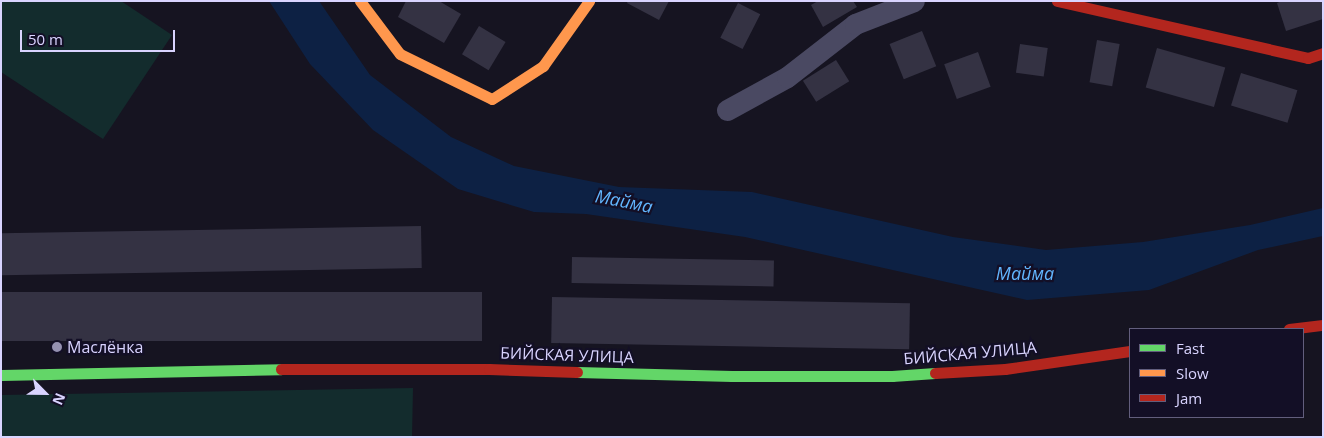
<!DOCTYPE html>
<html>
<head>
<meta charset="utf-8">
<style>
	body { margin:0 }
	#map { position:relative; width:1324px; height:438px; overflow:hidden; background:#161421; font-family:"Open Sans",sans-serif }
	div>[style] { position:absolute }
	.green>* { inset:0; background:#132c2d }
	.water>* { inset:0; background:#0d2144 }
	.building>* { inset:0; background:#343243; transform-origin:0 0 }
	.street>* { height:21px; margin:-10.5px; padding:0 10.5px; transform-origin:10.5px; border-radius:10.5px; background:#4a4962 }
	.fast>* { height:11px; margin:-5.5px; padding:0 5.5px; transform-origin:5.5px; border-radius:5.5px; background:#63d668 }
	.slow>* { height:11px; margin:-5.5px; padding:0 5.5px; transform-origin:5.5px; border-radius:5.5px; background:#ff974d }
	.jam>* { height:11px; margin:-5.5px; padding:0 5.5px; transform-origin:5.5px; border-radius:5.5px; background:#b3261e }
	.dots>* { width:14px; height:14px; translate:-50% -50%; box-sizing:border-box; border:2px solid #130f26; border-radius:50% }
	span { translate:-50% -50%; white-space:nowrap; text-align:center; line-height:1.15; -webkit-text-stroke:4.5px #130f26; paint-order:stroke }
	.poi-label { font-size:16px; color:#d9d4ff }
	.left { translate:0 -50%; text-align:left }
	.street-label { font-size:16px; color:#d9d4ff }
	.water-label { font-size:18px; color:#62b6ff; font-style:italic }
	.frame { position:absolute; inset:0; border:2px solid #d9d4ff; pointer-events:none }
	.legend { position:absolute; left:1129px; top:328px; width:175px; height:90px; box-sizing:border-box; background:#130f26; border:1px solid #625e7d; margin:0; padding:6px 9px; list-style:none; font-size:15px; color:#d9d4ff }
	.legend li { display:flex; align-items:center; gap:10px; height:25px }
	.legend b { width:25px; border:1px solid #625e7d }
	.north { position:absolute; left:20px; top:368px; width:50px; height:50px; -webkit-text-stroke:4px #130f26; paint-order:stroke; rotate:113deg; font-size:14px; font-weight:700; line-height:20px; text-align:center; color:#d9d4ff }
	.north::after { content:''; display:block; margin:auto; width:18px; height:22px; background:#d9d4ff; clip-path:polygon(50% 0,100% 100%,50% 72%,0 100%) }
	.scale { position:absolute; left:20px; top:30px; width:155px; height:22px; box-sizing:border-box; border:2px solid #d9d4ff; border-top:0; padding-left:6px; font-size:15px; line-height:18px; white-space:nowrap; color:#d9d4ff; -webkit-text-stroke:4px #130f26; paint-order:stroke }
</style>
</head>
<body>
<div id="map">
	<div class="green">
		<div style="clip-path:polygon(1px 1px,121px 1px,172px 35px,103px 139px,1px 72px)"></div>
		<div style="clip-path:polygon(413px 388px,412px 437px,1px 437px,1px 395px)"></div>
	</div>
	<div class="water">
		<div style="clip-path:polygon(269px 1px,319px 1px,370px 75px,451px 137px,514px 166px,619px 187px,752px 192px,953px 237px,1046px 250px,1143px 242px,1250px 225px,1323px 208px,1323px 236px,1258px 250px,1149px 290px,1027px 300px,745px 237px,586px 214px,534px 212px,458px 189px,373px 130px,310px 64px)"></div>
	</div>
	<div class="building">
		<div style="clip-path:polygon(406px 1px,439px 1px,461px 14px,444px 43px,398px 17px)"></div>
		<div style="clip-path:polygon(628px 1px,669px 1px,659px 20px,627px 3px)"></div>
		<div style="clip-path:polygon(818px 1px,853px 1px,857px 7px,823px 27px,811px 5px)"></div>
		<div style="clip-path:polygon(1282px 1px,1323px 1px,1323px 19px,1286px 31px,1277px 3px)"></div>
		<div style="left:738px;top:3px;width:25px;height:39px;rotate:27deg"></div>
		<div style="left:479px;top:26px;width:31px;height:33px;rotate:31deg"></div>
		<div style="left:922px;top:31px;width:38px;height:35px;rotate:68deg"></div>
		<div style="left:1097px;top:40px;width:23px;height:43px;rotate:10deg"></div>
		<div style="left:1020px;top:44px;width:28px;height:29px;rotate:8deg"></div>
		<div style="left:1157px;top:48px;width:71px;height:41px;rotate:16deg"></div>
		<div style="left:978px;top:52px;width:37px;height:36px;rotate:70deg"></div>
		<div style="left:836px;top:60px;width:25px;height:39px;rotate:58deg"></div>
		<div style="left:1241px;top:73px;width:59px;height:34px;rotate:17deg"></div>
		<div style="left:421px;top:226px;width:42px;height:420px;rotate:89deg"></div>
		<div style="left:572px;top:257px;width:202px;height:26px;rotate:1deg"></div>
		<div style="left:482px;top:292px;width:49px;height:481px;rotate:90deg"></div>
		<div style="left:552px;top:297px;width:358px;height:46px;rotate:1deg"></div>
	</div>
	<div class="street">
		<div style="left:727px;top:110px;width:68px;rotate:-28.8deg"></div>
		<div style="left:787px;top:77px;width:86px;rotate:-37.9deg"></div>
		<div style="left:855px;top:24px;width:63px;rotate:-21.3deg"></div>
	</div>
	<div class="fast">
		<div style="left:577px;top:372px;width:155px;rotate:1.5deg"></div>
		<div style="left:732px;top:376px;width:160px"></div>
		<div style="left:892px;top:376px;width:43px;rotate:-4deg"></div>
		<div style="left:1px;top:375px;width:280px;rotate:-1.2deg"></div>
	</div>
	<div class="slow">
		<div style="left:360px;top:1px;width:66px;rotate:53deg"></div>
		<div style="left:400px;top:54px;width:102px;rotate:26.1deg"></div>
		<div style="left:492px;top:99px;width:61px;rotate:-32.9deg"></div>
		<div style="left:543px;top:66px;width:80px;rotate:-54.7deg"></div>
	</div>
	<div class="jam">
		<div style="left:1057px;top:1px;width:257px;rotate:12.8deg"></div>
		<div style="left:1308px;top:58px;width:16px;rotate:-18deg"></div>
		<div style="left:1289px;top:329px;width:34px;rotate:-7deg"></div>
		<div style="left:281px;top:369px;width:208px"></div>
		<div style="left:489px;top:369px;width:88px;rotate:2deg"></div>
		<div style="left:935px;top:373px;width:70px;rotate:-3.3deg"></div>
		<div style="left:1005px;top:369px;width:126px;rotate:-8.2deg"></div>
	</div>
	<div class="dots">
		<div style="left:57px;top:347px;background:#9591b1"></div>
	</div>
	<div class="poi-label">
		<span class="left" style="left:67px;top:347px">Маслёнка</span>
	</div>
	<div class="street-label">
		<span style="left:970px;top:353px;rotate:-5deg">БИЙСКАЯ УЛИЦА</span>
		<span style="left:567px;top:355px;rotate:2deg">БИЙСКАЯ УЛИЦА</span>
	</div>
	<div class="water-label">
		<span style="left:624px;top:201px;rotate:11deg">Майма</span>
		<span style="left:1025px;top:273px">Майма</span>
	</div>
	<div class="frame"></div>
	<ul class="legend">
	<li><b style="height:6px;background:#63d668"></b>Fast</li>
	<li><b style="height:6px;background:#ff974d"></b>Slow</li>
	<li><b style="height:6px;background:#b3261e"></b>Jam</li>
	</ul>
	<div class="north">N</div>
	<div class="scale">50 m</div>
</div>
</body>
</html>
